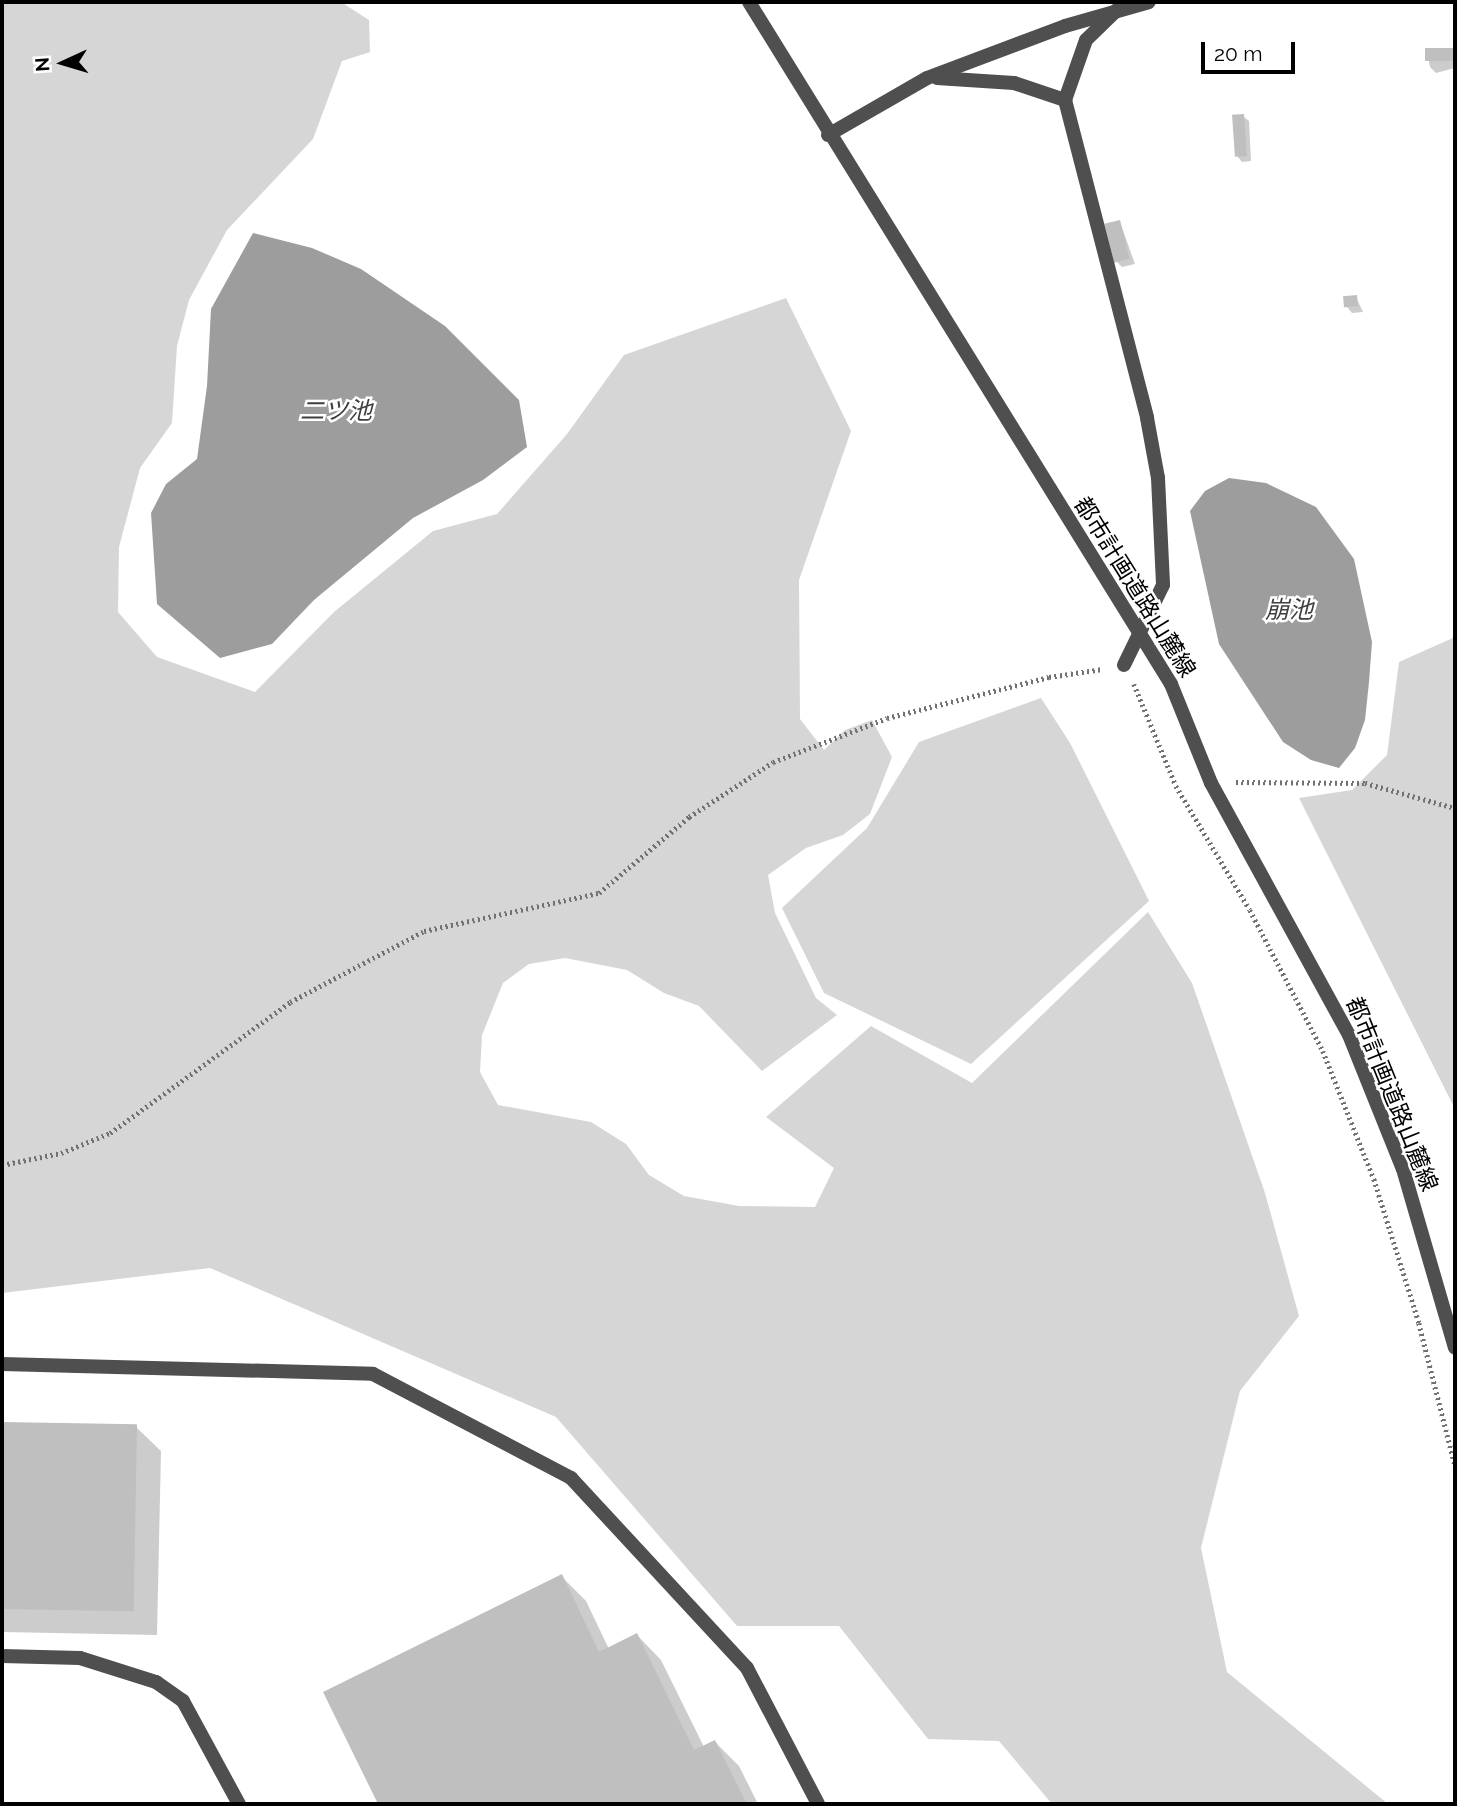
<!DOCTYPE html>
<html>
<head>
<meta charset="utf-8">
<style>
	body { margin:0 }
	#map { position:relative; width:1457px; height:1806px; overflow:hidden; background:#fff; font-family:Raleway,"Noto Sans JP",sans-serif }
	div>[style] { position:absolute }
	.green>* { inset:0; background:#d6d6d6 }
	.water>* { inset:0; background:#9d9d9d }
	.shadow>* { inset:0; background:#0003 }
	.building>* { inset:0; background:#bfbfbf; transform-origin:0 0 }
	.path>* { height:4.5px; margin-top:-2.25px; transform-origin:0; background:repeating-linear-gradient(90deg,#717171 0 2px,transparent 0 5.5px) }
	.service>* { height:14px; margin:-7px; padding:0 7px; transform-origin:7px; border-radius:7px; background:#4f4f4f }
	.minor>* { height:14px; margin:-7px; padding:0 7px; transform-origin:7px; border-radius:7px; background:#4f4f4f }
	.tertiary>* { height:14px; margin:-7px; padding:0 7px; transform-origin:7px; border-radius:7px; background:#4f4f4f }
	span { translate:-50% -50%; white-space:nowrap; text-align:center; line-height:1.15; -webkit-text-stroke:5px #fff; paint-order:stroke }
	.street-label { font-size:23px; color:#000 }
	.water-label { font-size:24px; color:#3e3e3e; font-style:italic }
	.frame { position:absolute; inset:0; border:4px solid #000; pointer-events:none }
	.north { position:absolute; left:28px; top:28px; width:70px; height:70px; -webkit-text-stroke:5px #fff; paint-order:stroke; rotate:266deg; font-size:19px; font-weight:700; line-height:28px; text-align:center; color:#000 }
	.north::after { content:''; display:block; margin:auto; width:24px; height:32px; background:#000; clip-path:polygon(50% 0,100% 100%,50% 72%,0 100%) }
	.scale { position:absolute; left:1201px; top:42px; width:94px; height:32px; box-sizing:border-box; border:4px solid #000; border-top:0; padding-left:9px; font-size:21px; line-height:24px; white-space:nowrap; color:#000; -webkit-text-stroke:5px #fff; paint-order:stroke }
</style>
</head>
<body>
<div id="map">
	<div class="green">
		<div style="clip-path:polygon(2px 2px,341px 2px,369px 20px,370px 52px,342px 61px,313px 139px,227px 230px,189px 300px,177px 346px,172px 423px,140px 468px,119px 547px,118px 612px,157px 657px,255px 692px,334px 612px,433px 531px,497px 514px,567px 434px,624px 355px,786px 298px,851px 431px,799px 580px,800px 719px,824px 750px,845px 730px,872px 720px,892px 757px,870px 814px,843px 835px,806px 848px,768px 875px,775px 913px,816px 998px,837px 1015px,762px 1071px,699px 1006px,664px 993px,627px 970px,565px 958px,529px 964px,503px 983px,482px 1035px,480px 1072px,498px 1105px,591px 1122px,626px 1144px,649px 1175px,684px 1196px,739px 1206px,815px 1207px,834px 1168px,766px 1117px,871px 1026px,972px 1083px,1148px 912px,1192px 983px,1265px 1193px,1299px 1316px,1240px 1391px,1201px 1548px,1227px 1672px,1388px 1804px,1052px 1804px,999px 1741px,928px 1739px,839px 1626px,737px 1626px,556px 1417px,210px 1268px,2px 1293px)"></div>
		<div style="clip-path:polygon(1455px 637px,1455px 1109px,1299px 798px,1352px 790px,1387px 755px,1399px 662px)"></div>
		<div style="clip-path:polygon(1041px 698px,1070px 743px,1149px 901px,971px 1064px,824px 993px,782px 908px,867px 828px,919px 742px)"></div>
	</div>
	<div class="water">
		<div style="clip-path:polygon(253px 233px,312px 248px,361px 269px,445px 326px,519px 400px,527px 447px,483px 480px,413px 518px,314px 600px,272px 644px,220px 658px,157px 604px,151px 513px,166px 484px,197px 459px,207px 386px,211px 309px)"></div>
		<div style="clip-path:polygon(1229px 478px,1266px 483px,1316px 507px,1354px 559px,1372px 642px,1369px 682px,1365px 720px,1355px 748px,1339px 768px,1311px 760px,1283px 742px,1219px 644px,1190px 511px,1205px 491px)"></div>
	</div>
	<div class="shadow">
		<div style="clip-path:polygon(1455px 50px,1455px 68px,1436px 73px,1430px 67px,1428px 57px)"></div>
		<div style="clip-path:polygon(1243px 116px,1249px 121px,1251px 161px,1242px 162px,1237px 156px)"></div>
		<div style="clip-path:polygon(1120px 222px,1135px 264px,1122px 267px,1117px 262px)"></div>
		<div style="clip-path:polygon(1356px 297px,1363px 312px,1352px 313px,1347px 307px)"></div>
		<div style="clip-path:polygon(2px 1424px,136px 1427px,161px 1451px,157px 1635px,2px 1632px)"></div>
		<div style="clip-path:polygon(561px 1576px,586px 1601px,609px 1649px,637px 1635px,661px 1660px,704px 1747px,715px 1742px,739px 1766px,758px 1804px,380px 1804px,325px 1692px)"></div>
	</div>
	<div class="building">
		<div style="left:1455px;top:48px;width:13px;height:30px;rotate:90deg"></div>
		<div style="left:1244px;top:114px;width:42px;height:12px;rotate:86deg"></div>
		<div style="left:1120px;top:220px;width:40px;height:16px;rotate:76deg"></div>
		<div style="left:1357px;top:295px;width:11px;height:14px;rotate:85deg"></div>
		<div style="left:2px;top:1422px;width:135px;height:187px;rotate:1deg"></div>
		<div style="clip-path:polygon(562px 1574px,599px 1652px,637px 1633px,694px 1750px,715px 1740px,747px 1804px,378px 1804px,323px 1692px)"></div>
	</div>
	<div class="path">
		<div style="left:1134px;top:684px;width:110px;rotate:67.6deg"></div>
		<div style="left:1176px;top:786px;width:144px;rotate:59.2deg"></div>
		<div style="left:1250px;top:910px;width:159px;rotate:62.6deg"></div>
		<div style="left:1323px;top:1051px;width:138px;rotate:68.3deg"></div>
		<div style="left:1374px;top:1179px;width:151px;rotate:72.6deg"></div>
		<div style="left:1419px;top:1323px;width:146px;rotate:75.8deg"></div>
		<div style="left:1236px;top:782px;width:129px;rotate:0.4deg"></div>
		<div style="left:1365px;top:783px;width:93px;rotate:15.5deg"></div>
		<div style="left:2px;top:1165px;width:60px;rotate:-11.5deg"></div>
		<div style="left:61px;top:1153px;width:53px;rotate:-22.2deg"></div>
		<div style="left:110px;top:1133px;width:223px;rotate:-36deg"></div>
		<div style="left:290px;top:1002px;width:152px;rotate:-27.9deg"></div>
		<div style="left:424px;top:931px;width:179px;rotate:-12.3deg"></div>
		<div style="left:599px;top:893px;width:118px;rotate:-40.2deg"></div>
		<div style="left:689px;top:817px;width:100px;rotate:-33.2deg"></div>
		<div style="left:773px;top:762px;width:122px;rotate:-21.1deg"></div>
		<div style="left:887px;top:718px;width:167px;rotate:-14.2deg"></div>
		<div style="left:1049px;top:677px;width:54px;rotate:-8.6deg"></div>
	</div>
	<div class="service">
		<div style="left:2px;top:1364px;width:371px;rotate:1.5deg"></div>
		<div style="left:373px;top:1374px;width:224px;rotate:27.7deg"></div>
		<div style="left:571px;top:1478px;width:259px;rotate:47.2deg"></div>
		<div style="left:747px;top:1668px;width:153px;rotate:62.4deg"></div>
		<div style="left:2px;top:1656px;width:78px;rotate:1.5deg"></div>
		<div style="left:80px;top:1658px;width:80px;rotate:17.5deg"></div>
		<div style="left:156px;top:1682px;width:33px;rotate:35deg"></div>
		<div style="left:183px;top:1701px;width:117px;rotate:61.5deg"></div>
	</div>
	<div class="minor">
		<div style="left:1120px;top:7px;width:47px;rotate:135.9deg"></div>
		<div style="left:1086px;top:40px;width:64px;rotate:109.3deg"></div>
		<div style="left:1065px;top:100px;width:328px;rotate:75.5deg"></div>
		<div style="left:1147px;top:418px;width:61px;rotate:79.6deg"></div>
		<div style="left:1158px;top:478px;width:107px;rotate:87.3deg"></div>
		<div style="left:1163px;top:585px;width:89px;rotate:116deg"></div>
		<div style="left:937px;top:78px;width:77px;rotate:3.7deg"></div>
		<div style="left:1014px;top:83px;width:54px;rotate:18.4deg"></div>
		<div style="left:828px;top:135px;width:114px;rotate:-29.9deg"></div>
		<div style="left:927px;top:78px;width:147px;rotate:-20.6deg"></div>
		<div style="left:1065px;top:26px;width:87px;rotate:-15.9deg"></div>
	</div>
	<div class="tertiary">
		<div style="left:749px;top:2px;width:802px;rotate:58.25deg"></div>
		<div style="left:1171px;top:684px;width:107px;rotate:68deg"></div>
		<div style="left:1211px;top:783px;width:287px;rotate:61.3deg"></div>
		<div style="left:1349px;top:1035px;width:144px;rotate:68.1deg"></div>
		<div style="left:1403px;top:1169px;width:186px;rotate:73.8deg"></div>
	</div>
	<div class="street-label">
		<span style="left:1135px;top:587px;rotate:58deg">都市計画道路山麓線</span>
		<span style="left:1392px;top:1094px;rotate:68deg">都市計画道路山麓線</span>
	</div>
	<div class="water-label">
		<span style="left:336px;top:411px">二ツ池</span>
		<span style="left:1289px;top:610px">崩池</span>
	</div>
	<div class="frame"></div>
	<div class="north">N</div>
	<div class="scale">20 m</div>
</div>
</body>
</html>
